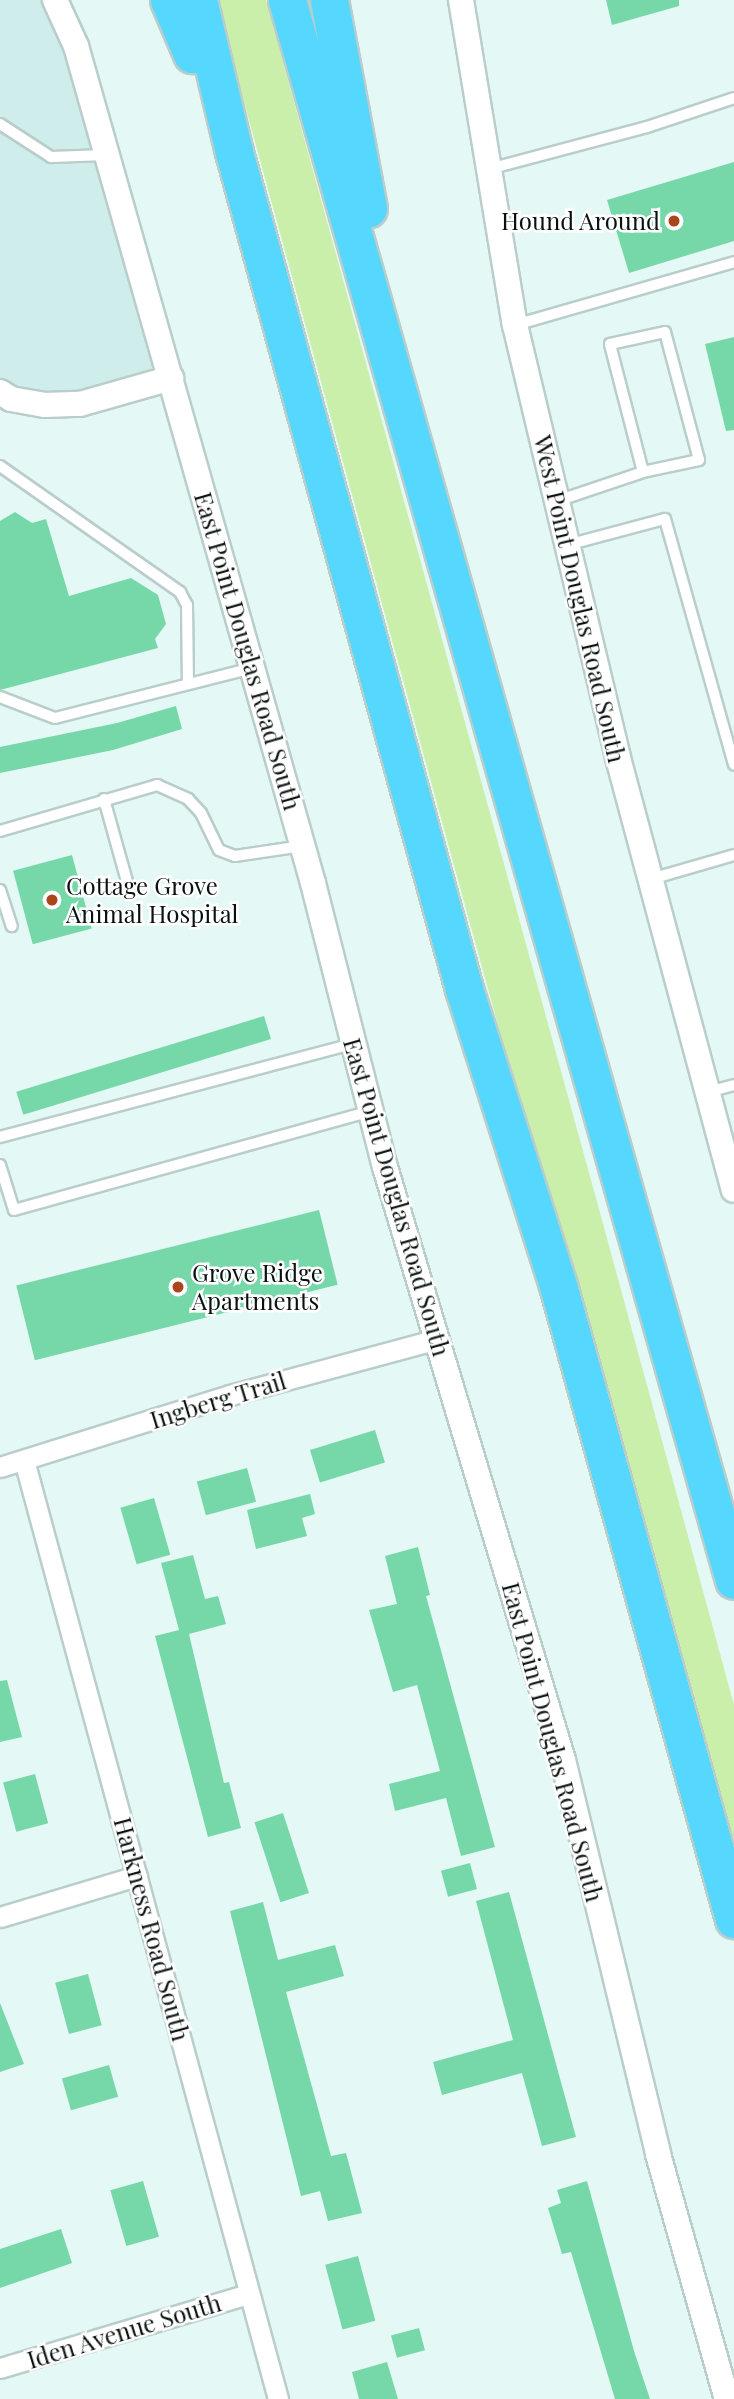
<!DOCTYPE html>
<html>
<head>
<meta charset="utf-8">
<style>
	body { margin:0 }
	#map { position:relative; width:734px; height:2399px; overflow:hidden; background:#e4f8f6; font-family:"Playfair Display",serif }
	div>[style] { position:absolute }
	.built>* { inset:0; background:#cfedea }
	.green>* { inset:0; background:#caefaa }
	.building>* { inset:0; background:#76d8a8; transform-origin:0 0 }
	.roads { filter:drop-shadow(2px 0 #b9cdcb) drop-shadow(-2px 0 #b9cdcb) drop-shadow(0 2px #b9cdcb) drop-shadow(0 -2px #b9cdcb) }
	.service>* { height:10px; margin:-5px; padding:0 5px; transform-origin:5px; border-radius:5px; background:#fff }
	.minor>* { height:19px; margin:-9.5px; padding:0 9.5px; transform-origin:9.5px; border-radius:9.5px; background:#fff }
	.tertiary>* { height:24px; margin:-12px; padding:0 12px; transform-origin:12px; border-radius:12px; background:#fff }
	.motorway>* { height:37px; margin:-18.5px; padding:0 18.5px; transform-origin:18.5px; border-radius:18.5px; background:#55d7fe }
	.dots>* { width:19px; height:19px; translate:-50% -50%; box-sizing:border-box; border:4px solid #fff; border-radius:50% }
	span { translate:-50% -50%; white-space:nowrap; text-align:center; line-height:1.15; -webkit-text-stroke:5px #fff; paint-order:stroke }
	.poi-label { font-size:24px; color:#0a1110 }
	.right { translate:-100% -50%; text-align:right }
	.left { translate:0 -50%; text-align:left }
	.street-label { font-size:24px; color:#0a1110 }
</style>
</head>
<body>
<div id="map">
	<div class="built">
		<div style="clip-path:polygon(0 0,56px 0,171px 378px,80px 404px,0 392px)"></div>
	</div>
	<div class="green">
		<div style="clip-path:polygon(216px 0,266px 0,602px 1220px,734px 1705px,734px 1883px)"></div>
	</div>
	<div class="building">
		<div style="clip-path:polygon(606px 0,679px 0,679px 6px,612px 25px)"></div>
		<div style="clip-path:polygon(734px 162px,734px 241px,629px 273px,607px 200px)"></div>
		<div style="clip-path:polygon(734px 337px,734px 430px,726px 431px,705px 344px)"></div>
		<div style="clip-path:polygon(15px 512px,32px 523px,46px 519px,69px 596px,131px 578px,158px 595px,166px 624px,155px 639px,158px 648px,0 690px,0 521px)"></div>
		<div style="clip-path:polygon(176px 706px,182px 729px,113px 750px,0 773px,0 747px,117px 723px)"></div>
		<div style="left:72px;top:855px;width:76px;height:61px;rotate:75deg"></div>
		<div style="left:264px;top:1016px;width:24px;height:259px;rotate:73deg"></div>
		<div style="left:319px;top:1210px;width:77px;height:312px;rotate:76deg"></div>
		<div style="left:375px;top:1430px;width:34px;height:68px;rotate:73deg"></div>
		<div style="left:247px;top:1468px;width:35px;height:52px;rotate:75deg"></div>
		<div style="clip-path:polygon(310px 1494px,315px 1514px,302px 1518px,307px 1536px,256px 1549px,247px 1510px)"></div>
		<div style="left:154px;top:1498px;width:59px;height:35px;rotate:74deg"></div>
		<div style="clip-path:polygon(418px 1547px,430px 1595px,426px 1596px,495px 1847px,461px 1856px,446px 1798px,395px 1811px,389px 1784px,440px 1771px,417px 1685px,393px 1692px,369px 1610px,397px 1604px,385px 1556px)"></div>
		<div style="clip-path:polygon(193px 1555px,205px 1599px,218px 1596px,226px 1624px,189px 1634px,224px 1783px,229px 1782px,241px 1828px,208px 1837px,155px 1636px,179px 1630px,161px 1563px)"></div>
		<div style="clip-path:polygon(7px 1680px,22px 1737px,0 1742px,0 1681px)"></div>
		<div style="left:35px;top:1774px;width:51px;height:33px;rotate:75deg"></div>
		<div style="left:283px;top:1813px;width:84px;height:30px;rotate:72deg"></div>
		<div style="left:470px;top:1863px;width:27px;height:30px;rotate:75deg"></div>
		<div style="clip-path:polygon(509px 1892px,576px 2137px,542px 2146px,522px 2073px,442px 2095px,433px 2062px,513px 2040px,476px 1901px)"></div>
		<div style="clip-path:polygon(263px 1902px,278px 1960px,335px 1945px,344px 1976px,286px 1992px,331px 2156px,346px 2153px,362px 2213px,328px 2221px,320px 2191px,301px 2196px,230px 1911px)"></div>
		<div style="left:88px;top:1974px;width:53px;height:34px;rotate:75deg"></div>
		<div style="clip-path:polygon(0 2003px,24px 2064px,0 2072px)"></div>
		<div style="left:109px;top:2065px;width:33px;height:49px;rotate:74deg"></div>
		<div style="left:143px;top:2181px;width:58px;height:34px;rotate:74deg"></div>
		<div style="clip-path:polygon(587px 2181px,634px 2351px,650px 2399px,615px 2399px,571px 2252px,562px 2254px,548px 2208px,561px 2203px,557px 2190px)"></div>
		<div style="clip-path:polygon(61px 2229px,72px 2263px,0 2288px,0 2249px)"></div>
		<div style="left:358px;top:2256px;width:67px;height:34px;rotate:75deg"></div>
		<div style="left:419px;top:2328px;width:23px;height:29px;rotate:75deg"></div>
		<div style="clip-path:polygon(387px 2362px,398px 2399px,359px 2399px,352px 2372px)"></div>
	</div>
	<div class="roads">
		<div class="service">
			<div style="left:0;top:124px;width:61px;rotate:32.9deg"></div>
			<div style="left:51px;top:157px;width:55px;rotate:-2.1deg"></div>
			<div style="left:489px;top:169px;width:163px;rotate:-14.9deg"></div>
			<div style="left:647px;top:127px;width:92px;rotate:-18.4deg"></div>
			<div style="left:515px;top:325px;width:228px;rotate:-16deg"></div>
			<div style="left:0;top:466px;width:220px;rotate:35deg"></div>
			<div style="left:180px;top:592px;width:15px;rotate:62deg"></div>
			<div style="left:187px;top:605px;width:79px;rotate:89.3deg"></div>
			<div style="left:557px;top:501px;width:91px;rotate:-18.6deg"></div>
			<div style="left:643px;top:472px;width:132px;rotate:-104.5deg"></div>
			<div style="left:610px;top:344px;width:56px;rotate:-12.3deg"></div>
			<div style="left:665px;top:332px;width:132px;rotate:75.1deg"></div>
			<div style="left:699px;top:460px;width:57px;rotate:167.9deg"></div>
			<div style="left:567px;top:545px;width:101px;rotate:-14.9deg"></div>
			<div style="left:665px;top:519px;width:255px;rotate:74.3deg"></div>
			<div style="left:0;top:697px;width:59px;rotate:20.9deg"></div>
			<div style="left:55px;top:718px;width:203px;rotate:-14.2deg"></div>
			<div style="left:104px;top:799px;width:97px;rotate:74.4deg"></div>
			<div style="left:0;top:831px;width:164px;rotate:-16.3deg"></div>
			<div style="left:157px;top:785px;width:34px;rotate:24deg"></div>
			<div style="left:188px;top:799px;width:19px;rotate:47deg"></div>
			<div style="left:201px;top:813px;width:41px;rotate:64.1deg"></div>
			<div style="left:219px;top:850px;width:17px;rotate:21deg"></div>
			<div style="left:235px;top:856px;width:68px;rotate:-8.5deg"></div>
			<div style="left:651px;top:879px;width:86px;rotate:-16.1deg"></div>
			<div style="left:0;top:890px;width:38px;rotate:72deg"></div>
			<div style="left:708px;top:1092px;width:27px;rotate:-15deg"></div>
			<div style="left:0;top:1137px;width:365px;rotate:-14.8deg"></div>
			<div style="left:0;top:1165px;width:47px;rotate:72.7deg"></div>
			<div style="left:14px;top:1210px;width:370px;rotate:-15.5deg"></div>
		</div>
		<div class="minor">
			<div style="left:24px;top:1460px;width:973px;rotate:74.86deg"></div>
			<div style="left:0;top:1467px;width:241px;rotate:-17.4deg"></div>
			<div style="left:230px;top:1395px;width:214px;rotate:-15.1deg"></div>
			<div style="left:0;top:1917px;width:143px;rotate:-16.7deg"></div>
			<div style="left:0;top:2368px;width:259px;rotate:-16.6deg"></div>
		</div>
		<div class="tertiary">
			<div style="left:55px;top:0;width:51px;rotate:65.5deg"></div>
			<div style="left:76px;top:46px;width:870px;rotate:74.19deg"></div>
			<div style="left:313px;top:883px;width:293px;rotate:75.8deg"></div>
			<div style="left:385px;top:1167px;width:619px;rotate:73.29deg"></div>
			<div style="left:563px;top:1760px;width:405px;rotate:76.4deg"></div>
			<div style="left:658px;top:2154px;width:255px;rotate:74.3deg"></div>
			<div style="left:461px;top:0;width:329px;rotate:80.6deg"></div>
			<div style="left:515px;top:325px;width:445px;rotate:76.6deg"></div>
			<div style="left:618px;top:758px;width:447px;rotate:75deg"></div>
			<div style="left:0;top:392px;width:13px;rotate:32deg"></div>
			<div style="left:11px;top:399px;width:35px;rotate:10deg"></div>
			<div style="left:45px;top:405px;width:35px;rotate:-2deg"></div>
			<div style="left:80px;top:404px;width:95px;rotate:-15.9deg"></div>
		</div>
		<div class="motorway">
			<div style="left:169px;top:0;width:59px;rotate:66.9deg"></div>
			<div style="left:198px;top:0;width:156px;rotate:76.7deg"></div>
			<div style="left:234px;top:152px;width:868px;rotate:74.63deg"></div>
			<div style="left:464px;top:989px;width:315px;rotate:72.4deg"></div>
			<div style="left:559px;top:1289px;width:654px;rotate:74.48deg"></div>
			<div style="left:287px;top:0;width:1642px;rotate:74.2deg"></div>
			<div style="left:329px;top:0;width:212px;rotate:79.4deg"></div>
		</div>
	</div>
	<div class="dots">
		<div style="left:674px;top:221px;background:#ab451c"></div>
		<div style="left:52px;top:900px;background:#ab451c"></div>
		<div style="left:178px;top:1287px;background:#ab451c"></div>
	</div>
	<div class="poi-label">
		<span class="right" style="left:660px;top:221px">Hound Around</span>
		<span class="left" style="left:66px;top:900px">Cottage Grove<br>Animal Hospital</span>
		<span class="left" style="left:192px;top:1287px">Grove Ridge<br>Apartments</span>
	</div>
	<div class="street-label">
		<span style="left:580px;top:599px;rotate:77deg">West Point Douglas Road South</span>
		<span style="left:248px;top:651px;rotate:74deg">East Point Douglas Road South</span>
		<span style="left:397px;top:1197px;rotate:74deg">East Point Douglas Road South</span>
		<span style="left:218px;top:1400px;rotate:-17deg">Ingberg Trail</span>
		<span style="left:553px;top:1742px;rotate:75deg">East Point Douglas Road South</span>
		<span style="left:152px;top:1929px;rotate:75deg">Harkness Road South</span>
		<span style="left:124px;top:2331px;rotate:-17deg">Iden Avenue South</span>
	</div>
</div>
</body>
</html>
